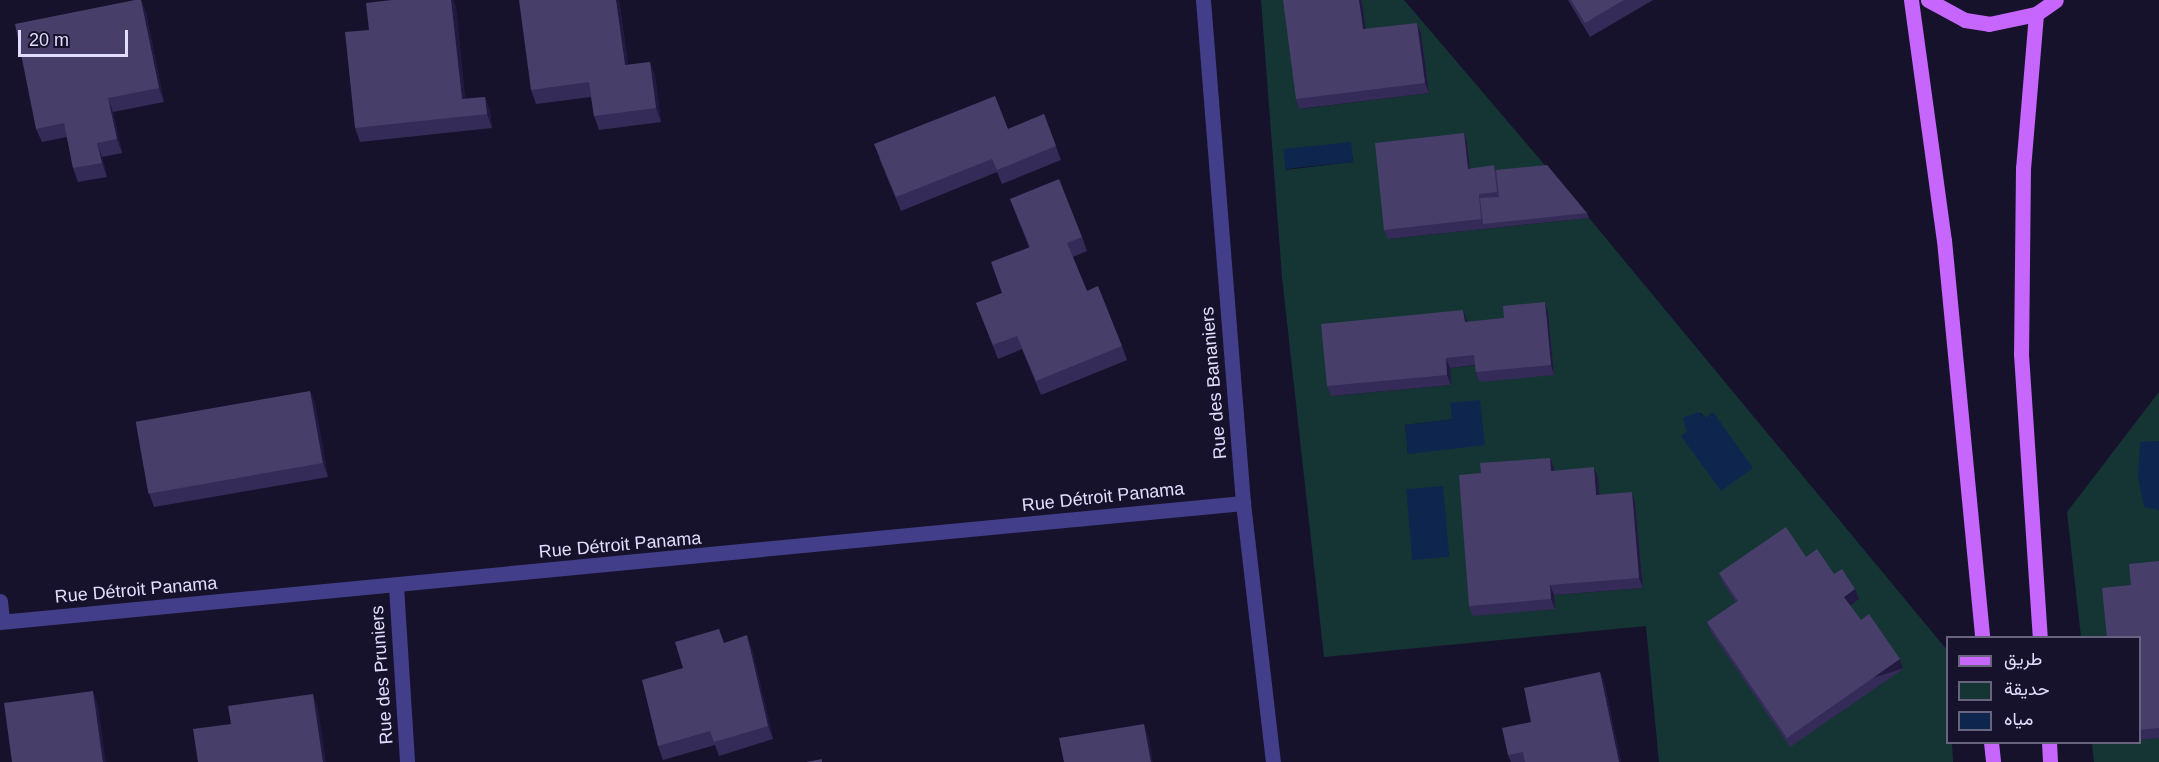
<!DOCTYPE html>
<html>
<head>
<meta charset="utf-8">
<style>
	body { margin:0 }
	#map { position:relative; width:2159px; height:762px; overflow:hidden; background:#17122b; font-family:Helvetica,Vazirmatn,sans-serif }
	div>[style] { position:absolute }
	.green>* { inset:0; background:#153535 }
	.water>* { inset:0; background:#0e254e; transform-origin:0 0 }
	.minor>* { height:15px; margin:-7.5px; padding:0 7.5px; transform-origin:7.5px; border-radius:7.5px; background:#423e89 }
	.major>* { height:15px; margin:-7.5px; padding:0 7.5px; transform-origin:7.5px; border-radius:7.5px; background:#c666fc }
	.wall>* { inset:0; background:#352b58 }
	.shaded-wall>* { inset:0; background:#21193f; transform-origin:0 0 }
	.building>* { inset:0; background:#473e6a; transform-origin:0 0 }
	span { translate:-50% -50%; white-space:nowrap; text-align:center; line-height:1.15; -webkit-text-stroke:4.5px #17122b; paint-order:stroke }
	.street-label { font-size:18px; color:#e1ddfe }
	.legend { position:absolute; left:1946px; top:636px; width:195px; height:108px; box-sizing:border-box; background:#17122b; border:2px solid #68637f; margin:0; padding:8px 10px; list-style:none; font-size:18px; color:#e1ddfe }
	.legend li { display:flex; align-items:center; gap:12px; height:30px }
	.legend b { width:30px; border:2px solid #68637f }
	.scale { position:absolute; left:18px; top:30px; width:110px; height:27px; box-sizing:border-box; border:3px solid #e1ddfe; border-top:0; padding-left:8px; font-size:18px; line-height:21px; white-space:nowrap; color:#e1ddfe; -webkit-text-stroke:4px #17122b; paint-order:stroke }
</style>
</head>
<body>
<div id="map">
	<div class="green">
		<div style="clip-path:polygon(evenodd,1261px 0,1312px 0,1300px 109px,1429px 93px,1367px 39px,1344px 0,1404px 0,1549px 170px,1388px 239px,1589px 218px,1947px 650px,1948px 742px,1952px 743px,1953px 762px,1659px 762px,1646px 626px,1324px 657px,1282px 277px,1261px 0,1350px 142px,1353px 162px,1285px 170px,1350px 142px,1261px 0,1508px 328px,1478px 365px,1450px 368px,1451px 385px,1331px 396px,1508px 328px,1261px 0,1701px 413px,1706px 418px,1681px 436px,1687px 432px,1684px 418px,1701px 413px,1261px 0,1453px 419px,1408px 454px,1405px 425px,1453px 419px,1261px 0,1553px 468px,1555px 481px,1600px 505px,1643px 588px,1554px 595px,1554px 609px,1473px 615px,1553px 468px)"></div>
		<div style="clip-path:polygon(2159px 392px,2159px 441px,2140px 443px,2143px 479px,2159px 510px,2159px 572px,2135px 595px,2110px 637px,2081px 637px,2067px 512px)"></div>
		<div style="clip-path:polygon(2159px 738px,2159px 762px,2094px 762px,2092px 743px)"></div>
	</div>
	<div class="water">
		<div style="left:1351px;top:142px;width:20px;height:68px;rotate:84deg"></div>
		<div style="clip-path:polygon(1480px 400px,1485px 445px,1408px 454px,1405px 425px,1452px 419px,1450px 403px)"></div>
		<div style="clip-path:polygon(1698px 412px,1706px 418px,1713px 412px,1753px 468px,1721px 491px,1681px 436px,1687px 432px,1683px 418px)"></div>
		<div style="clip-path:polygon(2159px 441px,2159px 510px,2144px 507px,2138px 477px,2140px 442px)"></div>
		<div style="left:1443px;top:486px;width:71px;height:37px;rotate:85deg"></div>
	</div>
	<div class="minor">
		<div style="left:1203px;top:0;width:505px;rotate:85.45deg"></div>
		<div style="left:1243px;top:503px;width:261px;rotate:83.4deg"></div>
		<div style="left:396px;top:586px;width:176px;rotate:86.4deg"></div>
		<div style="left:0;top:601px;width:20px;rotate:84deg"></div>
		<div style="left:0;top:622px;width:1249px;rotate:-5.47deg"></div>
	</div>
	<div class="major">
		<div style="left:1911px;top:0;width:242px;rotate:82.2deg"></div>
		<div style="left:1944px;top:240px;width:400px;rotate:84.5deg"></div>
		<div style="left:1928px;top:0;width:42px;rotate:28.4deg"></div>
		<div style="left:1965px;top:20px;width:24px;rotate:9deg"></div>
		<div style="left:1989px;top:24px;width:48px;rotate:-12deg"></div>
		<div style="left:2036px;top:14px;width:24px;rotate:-35deg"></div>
		<div style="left:2036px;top:14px;width:155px;rotate:94.8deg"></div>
		<div style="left:2023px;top:168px;width:186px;rotate:90.6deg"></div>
		<div style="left:2021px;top:354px;width:285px;rotate:86.2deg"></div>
		<div style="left:1991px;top:742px;width:20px;rotate:84deg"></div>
		<div style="left:2049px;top:742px;width:20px;rotate:87deg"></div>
	</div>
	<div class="wall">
		<div style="clip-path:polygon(141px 0,146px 13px,164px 102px,113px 112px,122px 153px,102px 157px,107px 177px,78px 182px,73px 168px,67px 137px,42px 142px,36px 129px)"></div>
		<div style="clip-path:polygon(451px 0,453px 0,456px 8px,465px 99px,485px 97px,490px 111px,492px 128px,360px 142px,355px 128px,369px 30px)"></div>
		<div style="clip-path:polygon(619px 0,628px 65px,650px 62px,655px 76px,661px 122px,599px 130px,594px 116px,591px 97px,536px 104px,531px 90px)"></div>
		<div style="clip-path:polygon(1568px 0,1653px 0,1590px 37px)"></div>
		<div style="clip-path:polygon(1362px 1px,1365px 29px,1421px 33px,1429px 93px,1299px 109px,1296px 99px)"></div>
		<div style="clip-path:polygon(1044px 114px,1061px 160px,1002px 184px,997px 172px,901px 211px,879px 158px,1008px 129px)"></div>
		<div style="clip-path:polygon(1464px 133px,1467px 143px,1470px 168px,1496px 170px,1587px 213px,1589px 218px,1388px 239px,1384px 230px)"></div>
		<div style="clip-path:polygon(1010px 199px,1082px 237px,1087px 251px,1073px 257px,1087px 291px,1122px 346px,1127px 360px,1041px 395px,1022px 349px,998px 359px,976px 303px,1002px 293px,1029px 247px)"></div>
		<div style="clip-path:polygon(1548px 312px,1554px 375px,1480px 382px,1476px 372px,1475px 365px,1450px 368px,1451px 385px,1331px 396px,1327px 386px,1467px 320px,1467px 322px,1504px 318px)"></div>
		<div style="clip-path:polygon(310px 391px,315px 404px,328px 477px,154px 507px,149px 493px)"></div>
		<div style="clip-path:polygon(1550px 458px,1554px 471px,1598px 477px,1599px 495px,1635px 502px,1643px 588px,1554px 595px,1555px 609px,1473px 616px,1469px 606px,1481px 473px)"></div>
		<div style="clip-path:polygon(1806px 557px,1834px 574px,1859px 599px,1850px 605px,1861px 620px,1900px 659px,1903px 669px,1790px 747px,1711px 632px,1707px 622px,1736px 602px,1723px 583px,1719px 573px)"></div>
		<div style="clip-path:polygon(2159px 561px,2159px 738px,2139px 740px,2139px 638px,2107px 638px,2131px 585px)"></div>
		<div style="clip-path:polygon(724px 643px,752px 649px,773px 739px,719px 756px,715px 745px,663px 760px,658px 746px,683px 668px)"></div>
		<div style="clip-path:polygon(1600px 672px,1605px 686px,1621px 762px,1511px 762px,1508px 755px,1531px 722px)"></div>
	</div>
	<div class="shaded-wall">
		<div style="clip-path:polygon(141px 0,146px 13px,164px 102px,159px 88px)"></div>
		<div style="clip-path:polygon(451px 0,453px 0,456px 8px,467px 113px,462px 99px)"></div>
		<div style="clip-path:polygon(616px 0,619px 0,630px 79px,625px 65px)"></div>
		<div style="clip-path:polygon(1359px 0,1361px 0,1362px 1px,1367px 39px,1363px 29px)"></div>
		<div style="clip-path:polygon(1417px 23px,1421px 33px,1429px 93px,1425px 83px)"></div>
		<div style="clip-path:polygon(650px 62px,655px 76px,661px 122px,656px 108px)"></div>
		<div style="clip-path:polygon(485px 97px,490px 111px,492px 128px,487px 114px)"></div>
		<div style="clip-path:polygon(108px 98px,113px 112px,122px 153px,117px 139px)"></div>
		<div style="clip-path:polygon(1464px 133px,1467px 143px,1471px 178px,1468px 169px)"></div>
		<div style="clip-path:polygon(97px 143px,102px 157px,107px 177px,102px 163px)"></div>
		<div style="clip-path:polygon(1545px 302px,1548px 312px,1554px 375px,1551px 365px)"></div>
		<div style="clip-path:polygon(1463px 310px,1467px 320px,1468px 332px,1465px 322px)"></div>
		<div style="clip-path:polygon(1446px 358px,1450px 368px,1451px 385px,1447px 375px)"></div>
		<div style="clip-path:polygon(310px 391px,315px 404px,328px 477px,323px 463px)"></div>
		<div style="clip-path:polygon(1550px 458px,1554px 468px,1555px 481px,1551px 471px)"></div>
		<div style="clip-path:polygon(1594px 467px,1598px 477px,1600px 505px,1596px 495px)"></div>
		<div style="clip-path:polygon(1632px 492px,1635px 502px,1643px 588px,1639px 578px)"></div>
		<div style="clip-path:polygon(1550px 585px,1554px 595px,1555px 609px,1551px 599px)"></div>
		<div style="clip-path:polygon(1855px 589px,1859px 599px,1848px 607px,1844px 597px)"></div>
		<div style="clip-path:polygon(747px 635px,752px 649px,773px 739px,768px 726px)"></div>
		<div style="left:1900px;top:659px;width:10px;height:138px;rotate:73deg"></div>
		<div style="clip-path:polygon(1600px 672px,1605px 686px,1621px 762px,1619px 762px)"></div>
		<div style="clip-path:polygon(93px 691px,98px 705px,106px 762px,103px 762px)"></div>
		<div style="clip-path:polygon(313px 694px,318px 708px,326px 762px,323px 762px)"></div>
		<div style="clip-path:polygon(1144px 724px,1149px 738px,1153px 762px,1151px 762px)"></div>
	</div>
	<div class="building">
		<div style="clip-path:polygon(135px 0,141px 0,159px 88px,108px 98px,117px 139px,97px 143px,102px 163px,73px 168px,64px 123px,36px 129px,15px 24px)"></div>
		<div style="clip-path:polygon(392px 0,451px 0,462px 99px,485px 97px,487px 114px,355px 128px,345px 32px,369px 30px,366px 3px)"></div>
		<div style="clip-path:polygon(519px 0,616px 0,625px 65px,650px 62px,656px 108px,594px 116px,589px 82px,531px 90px)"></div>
		<div style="clip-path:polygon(1283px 0,1359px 0,1363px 29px,1417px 23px,1425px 83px,1296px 99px)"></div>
		<div style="clip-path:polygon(1571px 0,1624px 0,1585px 23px)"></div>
		<div style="clip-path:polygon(995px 96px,1008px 129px,1044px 114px,1056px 146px,997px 170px,992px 159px,896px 197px,874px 144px)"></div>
		<div style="clip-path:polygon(1464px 133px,1468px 169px,1494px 165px,1497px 192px,1479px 194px,1481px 219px,1384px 230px,1375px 143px)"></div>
		<div style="clip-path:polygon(1547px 165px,1587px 213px,1483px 224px,1480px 198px,1499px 197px,1496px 170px)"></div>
		<div style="clip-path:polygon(1059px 179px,1082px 237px,1067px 243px,1087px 291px,1098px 286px,1122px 346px,1036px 381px,1017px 336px,993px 345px,976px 303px,1002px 293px,991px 262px,1030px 247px,1010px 199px)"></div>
		<div style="clip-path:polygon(1545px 302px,1551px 365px,1476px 372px,1474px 355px,1446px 358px,1447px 375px,1327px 386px,1321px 324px,1463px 310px,1465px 322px,1504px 318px,1503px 306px)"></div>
		<div style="left:310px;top:391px;width:73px;height:177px;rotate:80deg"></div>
		<div style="clip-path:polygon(1550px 458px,1551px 471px,1594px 467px,1596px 495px,1632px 492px,1639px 578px,1550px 585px,1551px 599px,1469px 606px,1459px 475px,1481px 473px,1480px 463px)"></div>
		<div style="clip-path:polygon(1786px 527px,1806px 557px,1817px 549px,1834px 574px,1842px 569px,1855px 589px,1844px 597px,1861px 620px,1869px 614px,1900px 659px,1787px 738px,1707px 622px,1738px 601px,1719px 573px)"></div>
		<div style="clip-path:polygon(2159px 561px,2159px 728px,2139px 730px,2139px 638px,2116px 638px,2116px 637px,2107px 638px,2102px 588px,2131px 585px,2129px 564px)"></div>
		<div style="clip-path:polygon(719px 629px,724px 643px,747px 635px,768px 726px,714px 742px,710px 731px,658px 746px,642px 680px,683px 668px,675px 642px)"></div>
		<div style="clip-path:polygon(1600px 672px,1619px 762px,1525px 762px,1523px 752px,1508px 755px,1502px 728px,1531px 722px,1524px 688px)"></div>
		<div style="clip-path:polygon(93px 691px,103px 762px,12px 762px,4px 703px)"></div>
		<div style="clip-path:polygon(313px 694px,323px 762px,198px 762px,193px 729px,231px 724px,228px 706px)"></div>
		<div style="clip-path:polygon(1144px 724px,1151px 762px,1064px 762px,1059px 738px)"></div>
		<div style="clip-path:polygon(822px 759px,822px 762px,806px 762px)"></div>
	</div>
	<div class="street-label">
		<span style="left:1214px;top:383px;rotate:-95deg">Rue des Bananiers</span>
		<span style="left:1103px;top:497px;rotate:-6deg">Rue Détroit Panama</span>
		<span style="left:620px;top:545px;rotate:-5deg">Rue Détroit Panama</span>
		<span style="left:136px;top:590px;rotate:-5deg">Rue Détroit Panama</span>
		<span style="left:382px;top:675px;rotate:-94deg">Rue des Pruniers</span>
	</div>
	<ul class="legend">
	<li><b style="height:8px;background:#c666fc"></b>طريق</li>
	<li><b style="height:16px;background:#153535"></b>حديقة</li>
	<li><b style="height:16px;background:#0e254e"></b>مياه</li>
	</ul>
	<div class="scale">20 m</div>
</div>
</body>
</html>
